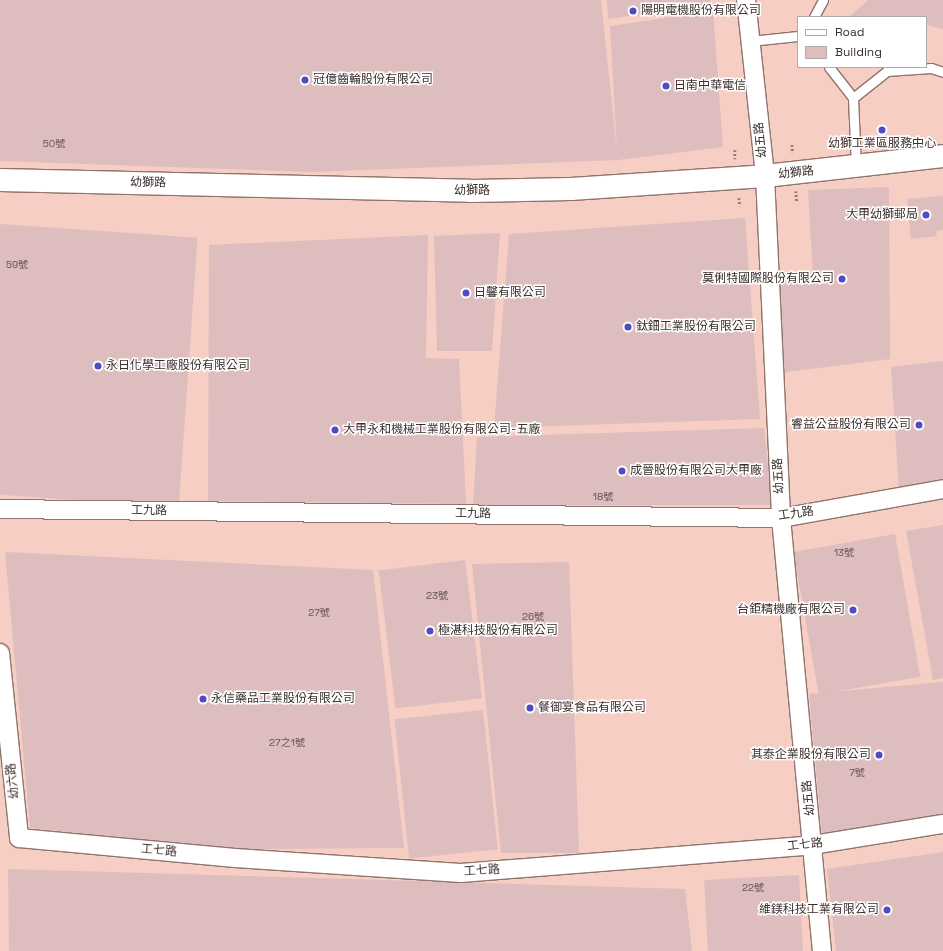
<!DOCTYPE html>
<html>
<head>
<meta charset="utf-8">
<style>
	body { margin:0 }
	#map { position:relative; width:943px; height:951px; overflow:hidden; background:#fcdcd3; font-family:"Space Grotesk","Noto Sans TC",sans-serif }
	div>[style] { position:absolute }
	.built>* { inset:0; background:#f6cec3 }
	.building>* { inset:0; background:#debdbf; transform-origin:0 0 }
	.path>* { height:2.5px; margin-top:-1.25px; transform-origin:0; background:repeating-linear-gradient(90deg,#937e77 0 2px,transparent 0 4px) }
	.roads { filter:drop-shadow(1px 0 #90746c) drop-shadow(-1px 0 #90746c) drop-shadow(0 1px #90746c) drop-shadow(0 -1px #90746c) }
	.lane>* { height:9px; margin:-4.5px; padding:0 4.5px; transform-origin:4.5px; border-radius:4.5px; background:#fff }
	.street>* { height:18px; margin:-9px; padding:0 9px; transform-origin:9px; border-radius:9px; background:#fff }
	.secondary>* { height:22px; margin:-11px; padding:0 11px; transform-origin:11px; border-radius:11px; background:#fff }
	.dots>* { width:11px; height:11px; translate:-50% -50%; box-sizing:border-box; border:2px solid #fff; border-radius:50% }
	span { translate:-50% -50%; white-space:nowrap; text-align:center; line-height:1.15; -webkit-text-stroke:3px #fff; paint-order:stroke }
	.number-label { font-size:10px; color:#645250 }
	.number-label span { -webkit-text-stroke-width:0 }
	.poi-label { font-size:12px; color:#3b2f2b }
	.left { translate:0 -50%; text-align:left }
	.right { translate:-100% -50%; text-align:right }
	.street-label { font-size:12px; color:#3b2f2b }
	.legend { position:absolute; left:797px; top:16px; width:130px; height:52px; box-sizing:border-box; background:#fff; border:1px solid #b1acaa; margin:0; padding:5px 7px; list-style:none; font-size:12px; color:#3b2f2b }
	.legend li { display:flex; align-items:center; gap:8px; height:20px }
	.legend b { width:20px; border:1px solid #b1acaa }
</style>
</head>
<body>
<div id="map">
	<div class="built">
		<div style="clip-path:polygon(evenodd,0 0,943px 0,943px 951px,0 951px,0 0,798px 17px,926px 17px,926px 67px,798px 67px,798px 17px)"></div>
	</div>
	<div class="building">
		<div style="clip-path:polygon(0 0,601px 0,617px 152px,610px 26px,713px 11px,723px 147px,618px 160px,313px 172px,0 161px)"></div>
		<div style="clip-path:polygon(607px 0,710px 0,711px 4px,608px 19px)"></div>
		<div style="clip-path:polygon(868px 0,943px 0,943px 29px,926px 25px,926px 17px,849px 17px)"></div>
		<div style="clip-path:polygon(889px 187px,890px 359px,778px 373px,774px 282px,813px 276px,808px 190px)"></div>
		<div style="clip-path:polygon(943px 196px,943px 230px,936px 231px,937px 236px,911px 239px,907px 199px)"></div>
		<div style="clip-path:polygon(745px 218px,760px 419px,494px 428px,509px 234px)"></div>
		<div style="left:0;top:224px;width:198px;height:270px;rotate:4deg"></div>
		<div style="clip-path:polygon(500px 233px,492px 351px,437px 351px,434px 236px)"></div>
		<div style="clip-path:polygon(428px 235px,426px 358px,459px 359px,466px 504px,208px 501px,209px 245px)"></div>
		<div style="clip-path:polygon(943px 361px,943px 484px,899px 492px,891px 367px)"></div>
		<div style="clip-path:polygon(764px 428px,772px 505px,473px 505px,477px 437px)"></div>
		<div style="clip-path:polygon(943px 525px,943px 678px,933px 680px,906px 531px)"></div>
		<div style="left:895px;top:534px;width:145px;height:103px;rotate:80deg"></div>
		<div style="clip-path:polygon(5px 552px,373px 570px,404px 848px,238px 849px,30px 828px)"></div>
		<div style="left:465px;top:560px;width:139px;height:87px;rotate:83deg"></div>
		<div style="clip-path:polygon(569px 562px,579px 853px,501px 853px,472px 564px)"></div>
		<div style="clip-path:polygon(943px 682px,943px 816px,822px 835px,809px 694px)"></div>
		<div style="left:483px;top:710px;width:140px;height:89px;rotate:84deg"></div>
		<div style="clip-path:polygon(943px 852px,943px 951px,836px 951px,827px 869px)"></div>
		<div style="clip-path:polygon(8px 869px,685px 889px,692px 951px,9px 951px)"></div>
		<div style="left:799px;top:875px;width:76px;height:95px;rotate:87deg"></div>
	</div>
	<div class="path">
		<div style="left:792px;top:145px;width:8px;rotate:83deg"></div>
		<div style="left:735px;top:150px;width:9px;rotate:90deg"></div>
		<div style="left:796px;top:191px;width:11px;rotate:85deg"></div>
		<div style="left:739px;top:198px;width:8px;rotate:83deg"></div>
	</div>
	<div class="roads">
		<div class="lane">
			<div style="left:814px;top:17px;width:19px;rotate:-62deg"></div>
			<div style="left:750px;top:41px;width:48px;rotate:-5.9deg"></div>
			<div style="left:829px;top:67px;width:39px;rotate:52deg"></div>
			<div style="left:853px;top:98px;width:43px;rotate:-38.5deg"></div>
			<div style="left:887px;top:71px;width:44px;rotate:-3.9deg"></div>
			<div style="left:931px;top:68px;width:13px;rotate:18deg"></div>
			<div style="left:853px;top:98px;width:68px;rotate:87.5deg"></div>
		</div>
		<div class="street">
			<div style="left:746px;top:0;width:177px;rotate:83.8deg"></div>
			<div style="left:765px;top:176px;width:342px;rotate:87.3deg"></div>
			<div style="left:781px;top:518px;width:435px;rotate:84.6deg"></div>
			<div style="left:0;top:509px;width:781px;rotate:0.66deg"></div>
			<div style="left:781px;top:518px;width:165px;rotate:-10.1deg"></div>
			<div style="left:0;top:653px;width:186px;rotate:84.1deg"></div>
			<div style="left:19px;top:838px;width:217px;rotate:5.3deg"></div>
			<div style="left:235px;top:858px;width:226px;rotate:3.8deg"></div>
			<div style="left:461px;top:873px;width:353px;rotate:-4.5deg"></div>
			<div style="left:813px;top:845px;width:132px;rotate:-9.2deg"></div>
		</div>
		<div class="secondary">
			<div style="left:0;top:180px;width:470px;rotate:1.3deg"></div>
			<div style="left:470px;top:191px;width:101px;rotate:-1.1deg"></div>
			<div style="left:571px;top:189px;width:194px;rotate:-3.8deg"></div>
			<div style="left:765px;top:176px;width:179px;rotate:-6.4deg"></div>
		</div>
	</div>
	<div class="dots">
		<div style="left:633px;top:11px;background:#524ac1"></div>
		<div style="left:305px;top:80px;background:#524ac1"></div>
		<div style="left:666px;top:86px;background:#524ac1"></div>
		<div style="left:882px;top:130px;background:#524ac1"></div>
		<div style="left:926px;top:215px;background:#524ac1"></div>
		<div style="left:842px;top:279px;background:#524ac1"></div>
		<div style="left:466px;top:293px;background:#524ac1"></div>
		<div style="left:628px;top:327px;background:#524ac1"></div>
		<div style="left:98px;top:366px;background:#524ac1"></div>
		<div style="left:919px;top:425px;background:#524ac1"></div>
		<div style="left:335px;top:430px;background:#524ac1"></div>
		<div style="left:622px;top:471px;background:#524ac1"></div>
		<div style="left:853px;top:610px;background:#524ac1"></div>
		<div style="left:430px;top:631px;background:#524ac1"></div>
		<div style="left:203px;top:699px;background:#524ac1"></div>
		<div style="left:530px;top:708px;background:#524ac1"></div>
		<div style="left:879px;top:755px;background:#524ac1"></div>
		<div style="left:887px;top:910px;background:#524ac1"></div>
	</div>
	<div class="number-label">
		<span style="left:54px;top:144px">50號</span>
		<span style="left:17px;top:265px">59號</span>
		<span style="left:603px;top:497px">18號</span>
		<span style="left:844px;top:553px">13號</span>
		<span style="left:437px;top:596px">23號</span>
		<span style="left:319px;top:613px">27號</span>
		<span style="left:533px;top:617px">26號</span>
		<span style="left:287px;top:743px">27之1號</span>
		<span style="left:857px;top:773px">7號</span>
		<span style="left:753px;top:888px">22號</span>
	</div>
	<div class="poi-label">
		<span class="left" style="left:641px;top:11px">陽明電機股份有限公司</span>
		<span class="left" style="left:313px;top:80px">冠億齒輪股份有限公司</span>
		<span class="left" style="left:674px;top:86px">日南中華電信</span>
		<span style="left:882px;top:144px">幼獅工業區服務中心</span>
		<span class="right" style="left:918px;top:215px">大甲幼獅郵局</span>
		<span class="right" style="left:834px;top:279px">莫俐特國際股份有限公司</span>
		<span class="left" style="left:474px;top:293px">日馨有限公司</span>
		<span class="left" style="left:636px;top:327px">鈦鈿工業股份有限公司</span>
		<span class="left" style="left:106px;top:366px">永日化學工廠股份有限公司</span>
		<span class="right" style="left:911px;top:425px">睿益公益股份有限公司</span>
		<span class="left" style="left:343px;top:430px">大甲永和機械工業股份有限公司-五廠</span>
		<span class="left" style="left:630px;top:471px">成晉股份有限公司大甲廠</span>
		<span class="right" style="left:845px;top:610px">台鉅精機廠有限公司</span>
		<span class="left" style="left:438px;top:631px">極湛科技股份有限公司</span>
		<span class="left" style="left:211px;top:699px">永信藥品工業股份有限公司</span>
		<span class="left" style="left:538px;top:708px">餐御宴食品有限公司</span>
		<span class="right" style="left:871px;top:755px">其泰企業股份有限公司</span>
		<span class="right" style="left:879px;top:910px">維鎂科技工業有限公司</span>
	</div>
	<div class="street-label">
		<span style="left:761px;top:140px;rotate:-96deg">幼五路</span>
		<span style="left:796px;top:173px;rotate:-6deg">幼獅路</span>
		<span style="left:148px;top:183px;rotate:1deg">幼獅路</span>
		<span style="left:472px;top:191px">幼獅路</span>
		<span style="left:779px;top:476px;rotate:-93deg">幼五路</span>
		<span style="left:149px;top:511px;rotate:1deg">工九路</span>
		<span style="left:473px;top:514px;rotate:1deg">工九路</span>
		<span style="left:796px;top:514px;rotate:-8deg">工九路</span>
		<span style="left:13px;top:781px;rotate:-96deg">幼六路</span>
		<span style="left:809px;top:798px;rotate:-96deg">幼五路</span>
		<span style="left:805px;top:845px;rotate:-6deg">工七路</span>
		<span style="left:159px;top:851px;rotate:5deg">工七路</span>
		<span style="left:482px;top:871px;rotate:-4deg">工七路</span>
	</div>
	<ul class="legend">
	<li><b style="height:5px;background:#fff"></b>Road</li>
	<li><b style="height:11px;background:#debdbf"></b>Building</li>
	</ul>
</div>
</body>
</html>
